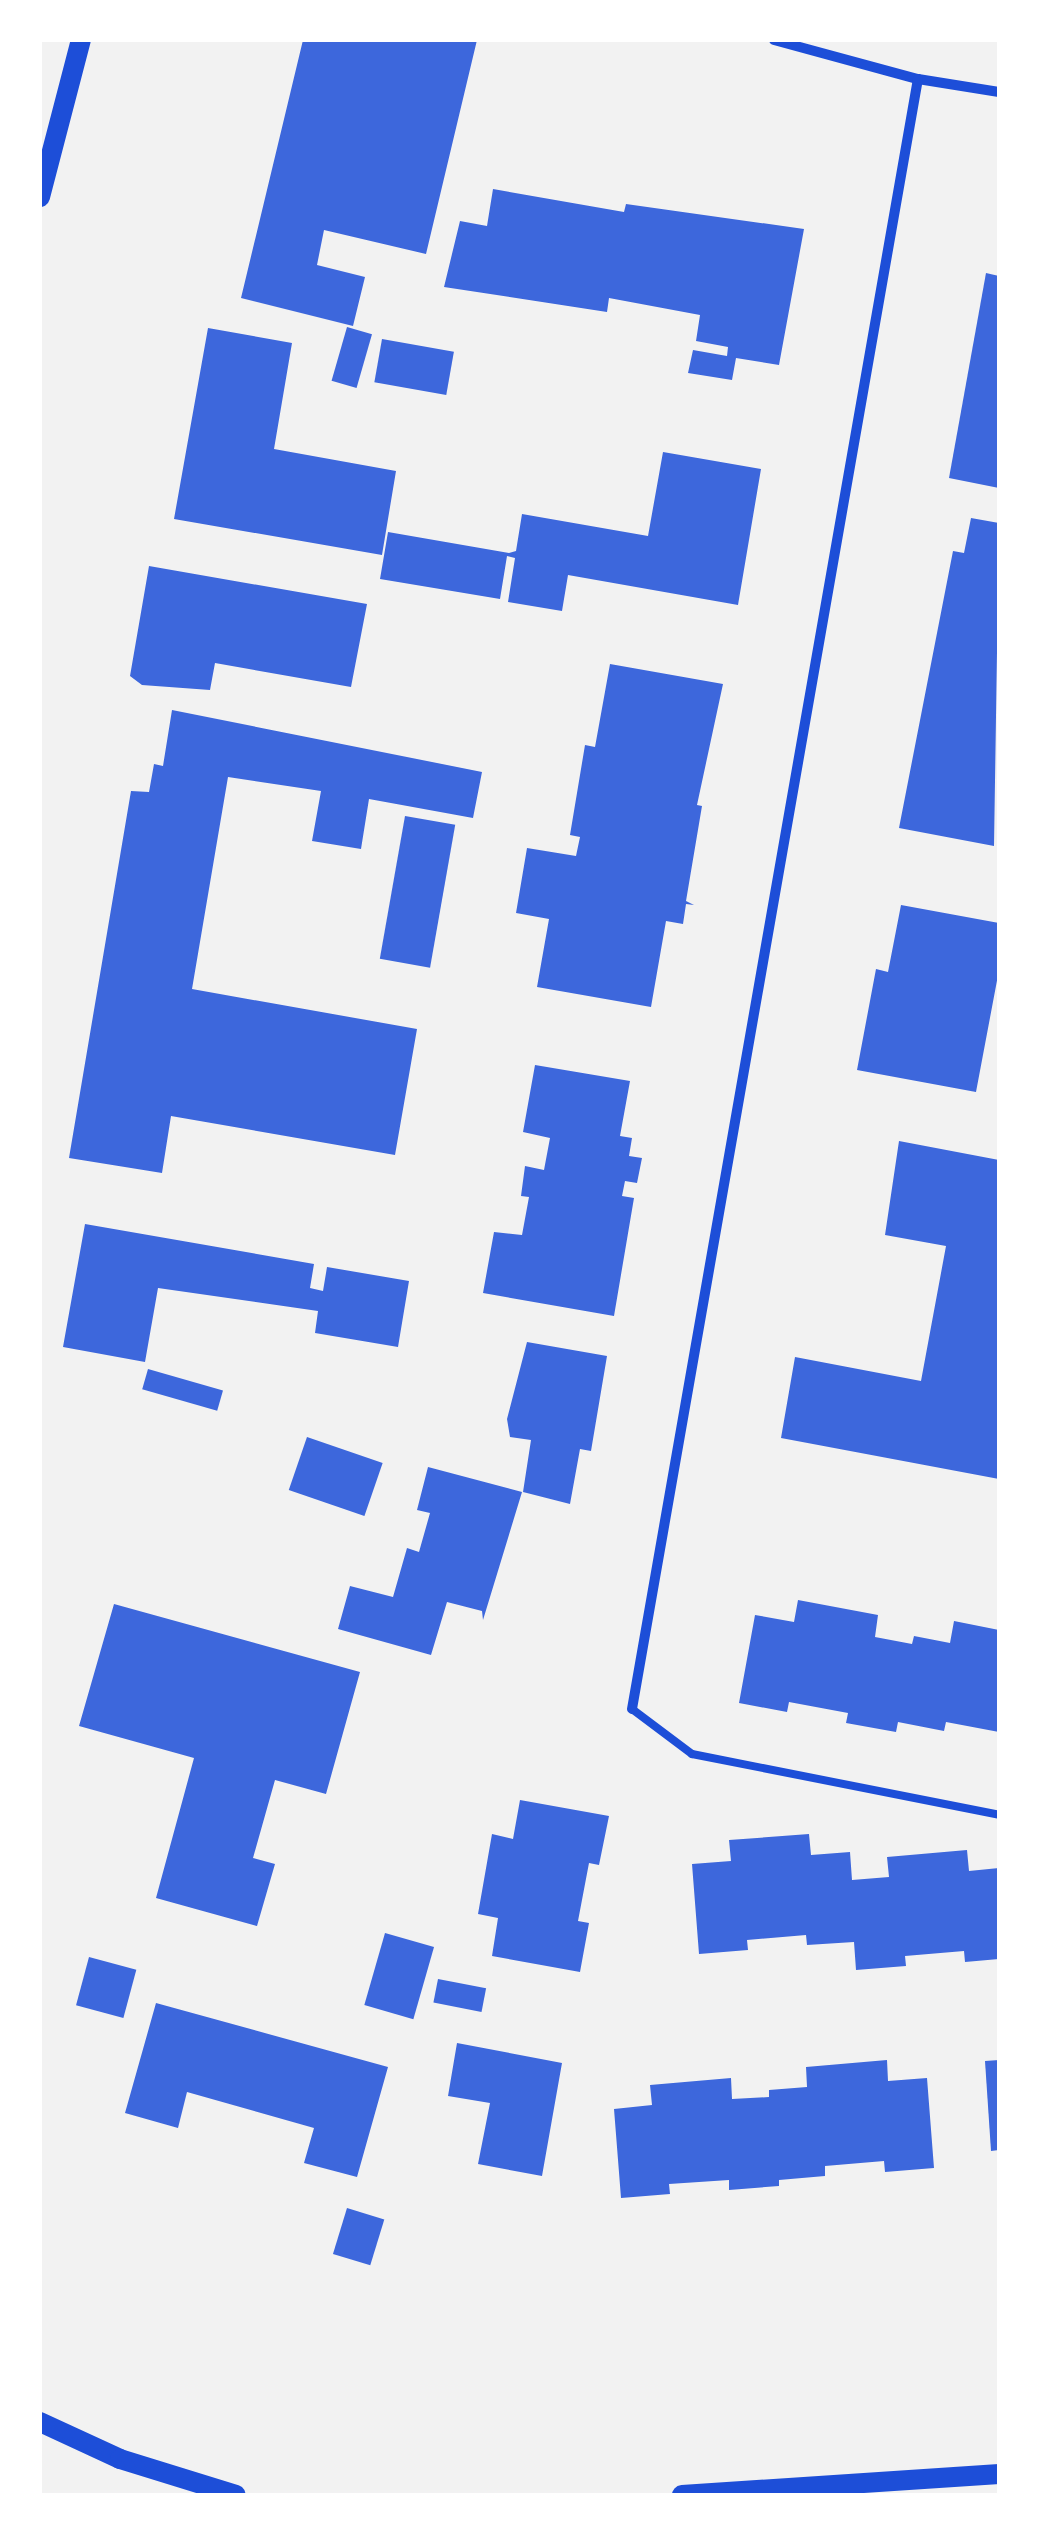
<!DOCTYPE html>
<html>
<head>
<meta charset="utf-8">
<style>
	body { margin:0 }
	#map { position:relative; width:1039px; height:2535px; overflow:hidden; background:#f2f2f2; font-family:Quicksand,sans-serif }
	div>[style] { position:absolute }
	.building>* { inset:0; background:#3d67dc; transform-origin:0 0 }
	.service>* { height:8px; margin:-4px; padding:0 4px; transform-origin:4px; border-radius:4px; background:#1d4ed8 }
	.minor>* { height:10px; margin:-5px; padding:0 5px; transform-origin:5px; border-radius:5px; background:#1d4ed8 }
	.secondary>* { height:20px; margin:-10px; padding:0 10px; transform-origin:10px; border-radius:10px; background:#1d4ed8 }
	span { translate:-50% -50%; white-space:nowrap; text-align:center; line-height:1.15; -webkit-text-stroke:8px #fff; paint-order:stroke }
	.frame { position:absolute; inset:0; border:42px solid #fff; pointer-events:none }
</style>
</head>
<body>
<div id="map">
	<div class="building">
		<div style="clip-path:polygon(303px 40px,477px 40px,426px 254px,324px 230px,317px 265px,365px 277px,353px 326px,241px 298px)"></div>
		<div style="clip-path:polygon(493px 189px,624px 212px,626px 204px,804px 229px,779px 365px,736px 358px,732px 380px,688px 373px,693px 350px,727px 356px,728px 347px,696px 341px,700px 315px,609px 298px,607px 312px,444px 287px,460px 221px,487px 226px)"></div>
		<div style="clip-path:polygon(986px 273px,999px 276px,999px 488px,949px 478px)"></div>
		<div style="left:347px;top:327px;width:26px;height:56px;rotate:16deg"></div>
		<div style="clip-path:polygon(208px 328px,292px 343px,274px 449px,396px 471px,382px 555px,174px 519px)"></div>
		<div style="left:382px;top:339px;width:73px;height:44px;rotate:10deg"></div>
		<div style="clip-path:polygon(663px 452px,761px 469px,738px 605px,568px 575px,562px 611px,508px 602px,515px 558px,507px 556px,500px 599px,380px 579px,388px 532px,509px 553px,516px 551px,522px 514px,648px 536px)"></div>
		<div style="clip-path:polygon(971px 518px,999px 523px,994px 846px,899px 828px,953px 551px,964px 553px)"></div>
		<div style="clip-path:polygon(149px 566px,367px 604px,351px 687px,215px 663px,210px 690px,142px 685px,130px 676px)"></div>
		<div style="clip-path:polygon(610px 664px,723px 684px,697px 805px,702px 806px,686px 901px,694px 905px,686px 904px,683px 924px,666px 921px,651px 1007px,537px 987px,549px 919px,516px 913px,527px 848px,576px 856px,580px 837px,570px 835px,585px 745px,595px 747px)"></div>
		<div style="clip-path:polygon(172px 710px,482px 772px,473px 818px,369px 799px,361px 849px,312px 841px,321px 791px,228px 777px,192px 989px,417px 1029px,395px 1155px,171px 1116px,162px 1173px,69px 1158px,131px 791px,149px 792px,154px 764px,163px 766px)"></div>
		<div style="left:405px;top:816px;width:51px;height:145px;rotate:10deg"></div>
		<div style="clip-path:polygon(901px 905px,999px 923px,999px 970px,976px 1092px,857px 1070px,876px 969px,888px 972px)"></div>
		<div style="clip-path:polygon(535px 1065px,630px 1081px,620px 1136px,632px 1138px,629px 1156px,642px 1158px,637px 1183px,625px 1181px,622px 1196px,634px 1198px,614px 1316px,483px 1293px,494px 1232px,522px 1235px,529px 1197px,521px 1196px,525px 1166px,544px 1170px,550px 1138px,523px 1132px)"></div>
		<div style="clip-path:polygon(899px 1141px,999px 1160px,999px 1479px,781px 1438px,795px 1357px,921px 1381px,946px 1246px,885px 1235px)"></div>
		<div style="clip-path:polygon(85px 1224px,314px 1264px,310px 1288px,323px 1291px,327px 1267px,409px 1281px,398px 1347px,315px 1333px,318px 1311px,158px 1288px,145px 1362px,63px 1347px)"></div>
		<div style="clip-path:polygon(527px 1342px,607px 1356px,591px 1451px,580px 1449px,570px 1504px,523px 1492px,531px 1440px,510px 1437px,507px 1419px)"></div>
		<div style="left:148px;top:1369px;width:78px;height:21px;rotate:16deg"></div>
		<div style="left:307px;top:1437px;width:80px;height:56px;rotate:19deg"></div>
		<div style="clip-path:polygon(428px 1467px,522px 1492px,483px 1620px,482px 1611px,447px 1602px,431px 1655px,338px 1629px,350px 1586px,393px 1597px,407px 1548px,419px 1552px,430px 1513px,417px 1510px)"></div>
		<div style="clip-path:polygon(798px 1600px,878px 1615px,875px 1637px,912px 1644px,914px 1636px,950px 1643px,954px 1621px,999px 1630px,999px 1732px,946px 1722px,944px 1731px,898px 1722px,896px 1732px,846px 1723px,848px 1713px,789px 1702px,787px 1712px,739px 1703px,755px 1615px,794px 1622px)"></div>
		<div style="clip-path:polygon(114px 1604px,360px 1672px,326px 1794px,275px 1780px,253px 1858px,275px 1864px,257px 1926px,156px 1898px,194px 1758px,79px 1726px)"></div>
		<div style="clip-path:polygon(520px 1800px,609px 1816px,599px 1865px,589px 1863px,578px 1921px,589px 1923px,580px 1972px,492px 1956px,498px 1918px,478px 1914px,492px 1834px,513px 1839px)"></div>
		<div style="clip-path:polygon(809px 1834px,811px 1855px,850px 1852px,852px 1880px,889px 1877px,887px 1857px,967px 1850px,969px 1871px,999px 1868px,999px 1959px,965px 1962px,964px 1951px,905px 1956px,906px 1966px,856px 1970px,854px 1942px,807px 1945px,806px 1935px,747px 1940px,748px 1950px,699px 1954px,692px 1864px,731px 1861px,729px 1840px)"></div>
		<div style="left:385px;top:1933px;width:51px;height:75px;rotate:16deg"></div>
		<div style="left:89px;top:1957px;width:49px;height:50px;rotate:15deg"></div>
		<div style="left:438px;top:1979px;width:49px;height:24px;rotate:11deg"></div>
		<div style="clip-path:polygon(156px 2003px,388px 2067px,357px 2177px,304px 2163px,314px 2128px,187px 2092px,178px 2128px,125px 2113px)"></div>
		<div style="clip-path:polygon(457px 2043px,562px 2063px,542px 2176px,478px 2164px,490px 2103px,448px 2096px)"></div>
		<div style="clip-path:polygon(887px 2060px,888px 2081px,927px 2078px,934px 2168px,885px 2172px,884px 2161px,825px 2166px,825px 2176px,779px 2180px,779px 2186px,729px 2190px,729px 2180px,669px 2184px,670px 2194px,621px 2198px,614px 2109px,652px 2105px,650px 2085px,731px 2078px,732px 2099px,769px 2097px,769px 2090px,807px 2087px,806px 2067px)"></div>
		<div style="clip-path:polygon(999px 2060px,999px 2150px,991px 2151px,985px 2061px)"></div>
		<div style="left:347px;top:2208px;width:39px;height:48px;rotate:17deg"></div>
	</div>
	<div class="service">
		<div style="left:632px;top:1709px;width:75px;rotate:36.9deg"></div>
		<div style="left:692px;top:1754px;width:313px;rotate:11.2deg"></div>
	</div>
	<div class="minor">
		<div style="left:774px;top:40px;width:149px;rotate:15.2deg"></div>
		<div style="left:918px;top:79px;width:82px;rotate:9.1deg"></div>
		<div style="left:632px;top:1709px;width:1655px;rotate:-80.05deg"></div>
	</div>
	<div class="secondary">
		<div style="left:40px;top:197px;width:162px;rotate:-75.4deg"></div>
		<div style="left:40px;top:2422px;width:88px;rotate:24.8deg"></div>
		<div style="left:120px;top:2459px;width:121px;rotate:17.2deg"></div>
		<div style="left:682px;top:2495px;width:318px;rotate:-3.8deg"></div>
	</div>
	<div class="frame"></div>
</div>
</body>
</html>
